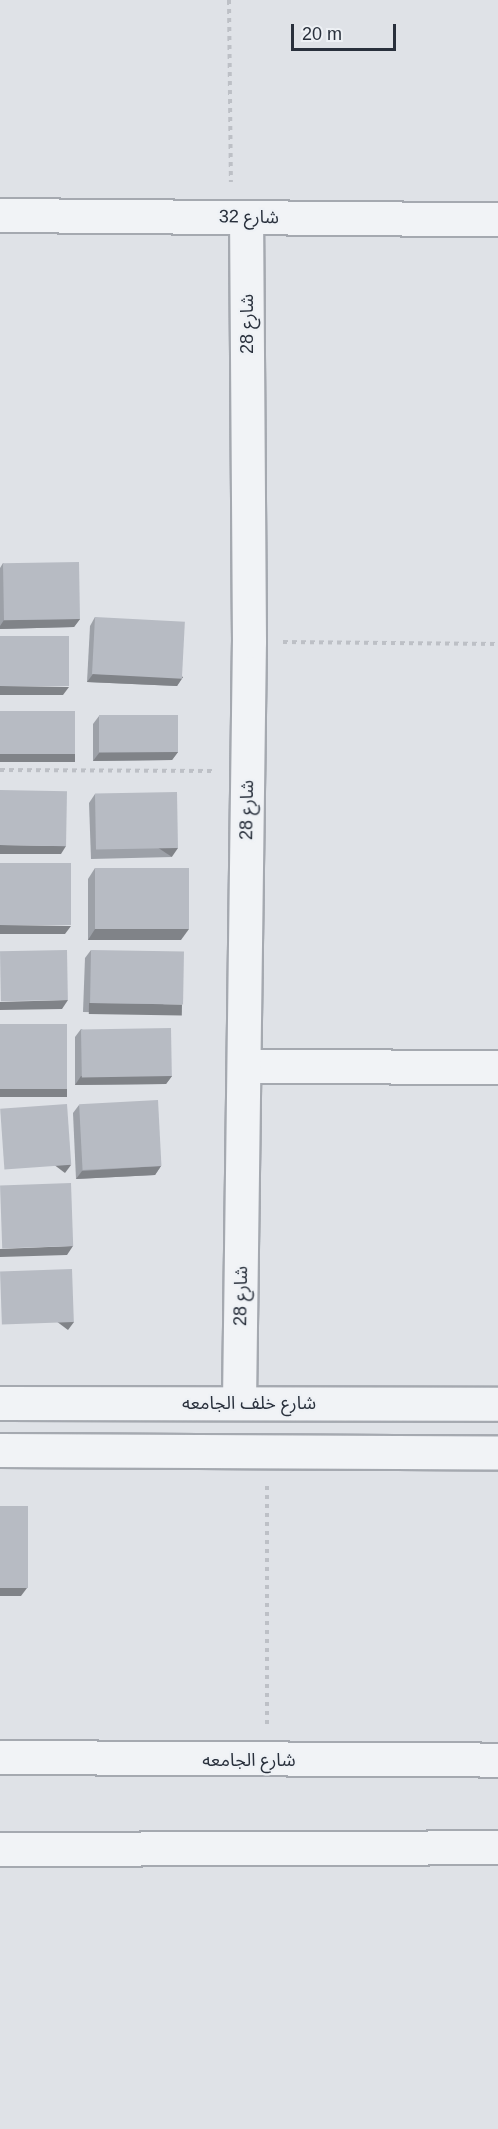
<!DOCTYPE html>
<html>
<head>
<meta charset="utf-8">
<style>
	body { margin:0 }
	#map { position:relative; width:498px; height:2129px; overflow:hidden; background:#dfe2e7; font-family:Helvetica,"Noto Sans Arabic",sans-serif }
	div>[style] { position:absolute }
	.path>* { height:4px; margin-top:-2px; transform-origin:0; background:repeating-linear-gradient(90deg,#bdc0c6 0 4.5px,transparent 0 9px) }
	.roads { filter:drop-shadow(2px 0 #a5a9b0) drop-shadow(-2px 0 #a5a9b0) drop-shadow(0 2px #a5a9b0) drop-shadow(0 -2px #a5a9b0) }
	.minor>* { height:33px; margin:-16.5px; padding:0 16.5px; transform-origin:16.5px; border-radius:16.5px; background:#f1f3f6 }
	.wall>* { inset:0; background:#9da1a8 }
	.shaded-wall>* { inset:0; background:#808388; transform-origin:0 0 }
	.building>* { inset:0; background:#b7bbc3; transform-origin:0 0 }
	span { translate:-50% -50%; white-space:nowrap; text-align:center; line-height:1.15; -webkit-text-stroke:4.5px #eef1f5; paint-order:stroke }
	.street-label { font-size:18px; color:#29303c }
	.scale { position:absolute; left:291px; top:24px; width:105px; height:27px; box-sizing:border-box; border:3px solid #29303c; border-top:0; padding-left:8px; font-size:18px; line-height:21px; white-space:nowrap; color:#29303c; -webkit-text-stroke:4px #eef1f5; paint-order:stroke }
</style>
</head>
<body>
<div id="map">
	<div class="path">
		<div style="left:229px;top:0;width:182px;rotate:89.4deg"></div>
		<div style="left:283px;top:642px;width:215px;rotate:0.5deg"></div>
		<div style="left:0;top:770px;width:214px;rotate:0.3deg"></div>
		<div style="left:267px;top:1486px;width:238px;rotate:90deg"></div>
	</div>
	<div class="roads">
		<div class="minor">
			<div style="left:0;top:215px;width:498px;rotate:0.5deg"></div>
			<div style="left:244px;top:1066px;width:254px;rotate:0.2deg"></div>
			<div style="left:239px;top:1402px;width:761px;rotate:-89.25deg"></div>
			<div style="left:249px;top:641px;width:424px;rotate:-90.4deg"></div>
			<div style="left:0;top:1403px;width:498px;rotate:0.1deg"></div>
			<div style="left:0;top:1450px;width:498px;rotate:0.3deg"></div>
			<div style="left:0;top:1757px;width:498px;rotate:0.3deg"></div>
			<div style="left:0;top:1849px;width:498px;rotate:-0.2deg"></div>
		</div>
	</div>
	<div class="wall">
		<div style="clip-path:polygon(3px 563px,80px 619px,74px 627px,0 629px,0 568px)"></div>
		<div style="clip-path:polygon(95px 617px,183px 677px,177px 686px,87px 682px,90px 626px)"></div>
		<div style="clip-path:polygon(99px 716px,178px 752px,172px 760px,93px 761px,93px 724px)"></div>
		<div style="clip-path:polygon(95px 794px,172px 857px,91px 859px,89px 803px)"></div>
		<div style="clip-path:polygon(95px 868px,181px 940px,88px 940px,88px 879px)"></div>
		<div style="clip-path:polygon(91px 950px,176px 1014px,83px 1012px,85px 958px)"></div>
		<div style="clip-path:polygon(81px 1029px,172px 1076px,166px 1084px,75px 1085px,75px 1037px)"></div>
		<div style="clip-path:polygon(79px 1105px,161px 1166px,155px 1175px,76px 1179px,73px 1113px)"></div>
	</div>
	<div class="shaded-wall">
		<div style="clip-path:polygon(80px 619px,74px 627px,0 629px,0 626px,4px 620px)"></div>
		<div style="clip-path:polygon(93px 674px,183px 677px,177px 686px,87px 682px)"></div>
		<div style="clip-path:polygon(0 686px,69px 687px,63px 695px,0 695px)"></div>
		<div style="clip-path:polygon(178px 752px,172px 760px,93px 761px,99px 753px)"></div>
		<div style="left:0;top:754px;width:75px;height:8px"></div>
		<div style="clip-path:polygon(0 845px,66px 846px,61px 854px,0 854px)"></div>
		<div style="left:178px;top:848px;width:11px;height:82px;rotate:124deg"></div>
		<div style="clip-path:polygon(0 925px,71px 926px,65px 934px,0 934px)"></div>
		<div style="clip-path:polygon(95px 929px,189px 929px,181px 940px,88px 940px)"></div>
		<div style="clip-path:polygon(68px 1000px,62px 1009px,0 1010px,0 1002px)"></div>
		<div style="left:89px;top:1003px;width:93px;height:11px;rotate:1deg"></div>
		<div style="clip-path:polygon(81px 1076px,172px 1076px,166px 1084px,75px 1085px)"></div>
		<div style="left:0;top:1089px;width:67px;height:8px"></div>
		<div style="left:71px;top:1165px;width:10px;height:71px;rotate:127deg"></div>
		<div style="clip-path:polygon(161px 1166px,155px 1175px,76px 1179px,82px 1171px)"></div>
		<div style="clip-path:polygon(73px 1246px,67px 1255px,0 1257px,0 1249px)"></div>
		<div style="left:74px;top:1322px;width:10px;height:74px;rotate:127deg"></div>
		<div style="clip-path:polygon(0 1588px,27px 1588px,21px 1596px,0 1596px)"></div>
	</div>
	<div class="building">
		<div style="left:79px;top:562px;width:57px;height:76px;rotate:89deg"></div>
		<div style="left:95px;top:617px;width:90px;height:57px;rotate:3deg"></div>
		<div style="left:0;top:636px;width:69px;height:50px"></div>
		<div style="left:0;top:711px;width:75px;height:43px"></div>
		<div style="left:178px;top:715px;width:37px;height:79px;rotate:90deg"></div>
		<div style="left:0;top:790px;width:67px;height:55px;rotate:1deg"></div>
		<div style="left:177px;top:792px;width:56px;height:82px;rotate:89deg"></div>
		<div style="left:0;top:863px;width:71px;height:62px"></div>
		<div style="left:95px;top:868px;width:94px;height:61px"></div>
		<div style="left:67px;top:950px;width:50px;height:67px;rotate:89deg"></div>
		<div style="left:91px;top:950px;width:93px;height:53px;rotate:1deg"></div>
		<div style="left:0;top:1024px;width:67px;height:65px"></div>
		<div style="left:171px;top:1028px;width:48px;height:90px;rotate:89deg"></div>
		<div style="left:158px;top:1100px;width:66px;height:79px;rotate:87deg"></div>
		<div style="left:67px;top:1104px;width:61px;height:67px;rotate:86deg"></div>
		<div style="left:71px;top:1183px;width:63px;height:71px;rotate:88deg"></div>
		<div style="left:72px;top:1269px;width:53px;height:72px;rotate:88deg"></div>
		<div style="left:0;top:1506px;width:28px;height:82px"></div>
	</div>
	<div class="street-label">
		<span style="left:249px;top:217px;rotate:1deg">شارع 32</span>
		<span style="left:247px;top:324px;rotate:-90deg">شارع 28</span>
		<span style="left:247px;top:810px;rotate:-89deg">شارع 28</span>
		<span style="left:241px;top:1296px;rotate:-89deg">شارع 28</span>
		<span style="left:249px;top:1403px">شارع خلف الجامعه</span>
		<span style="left:249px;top:1760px">شارع الجامعه</span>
	</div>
	<div class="scale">20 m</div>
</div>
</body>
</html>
